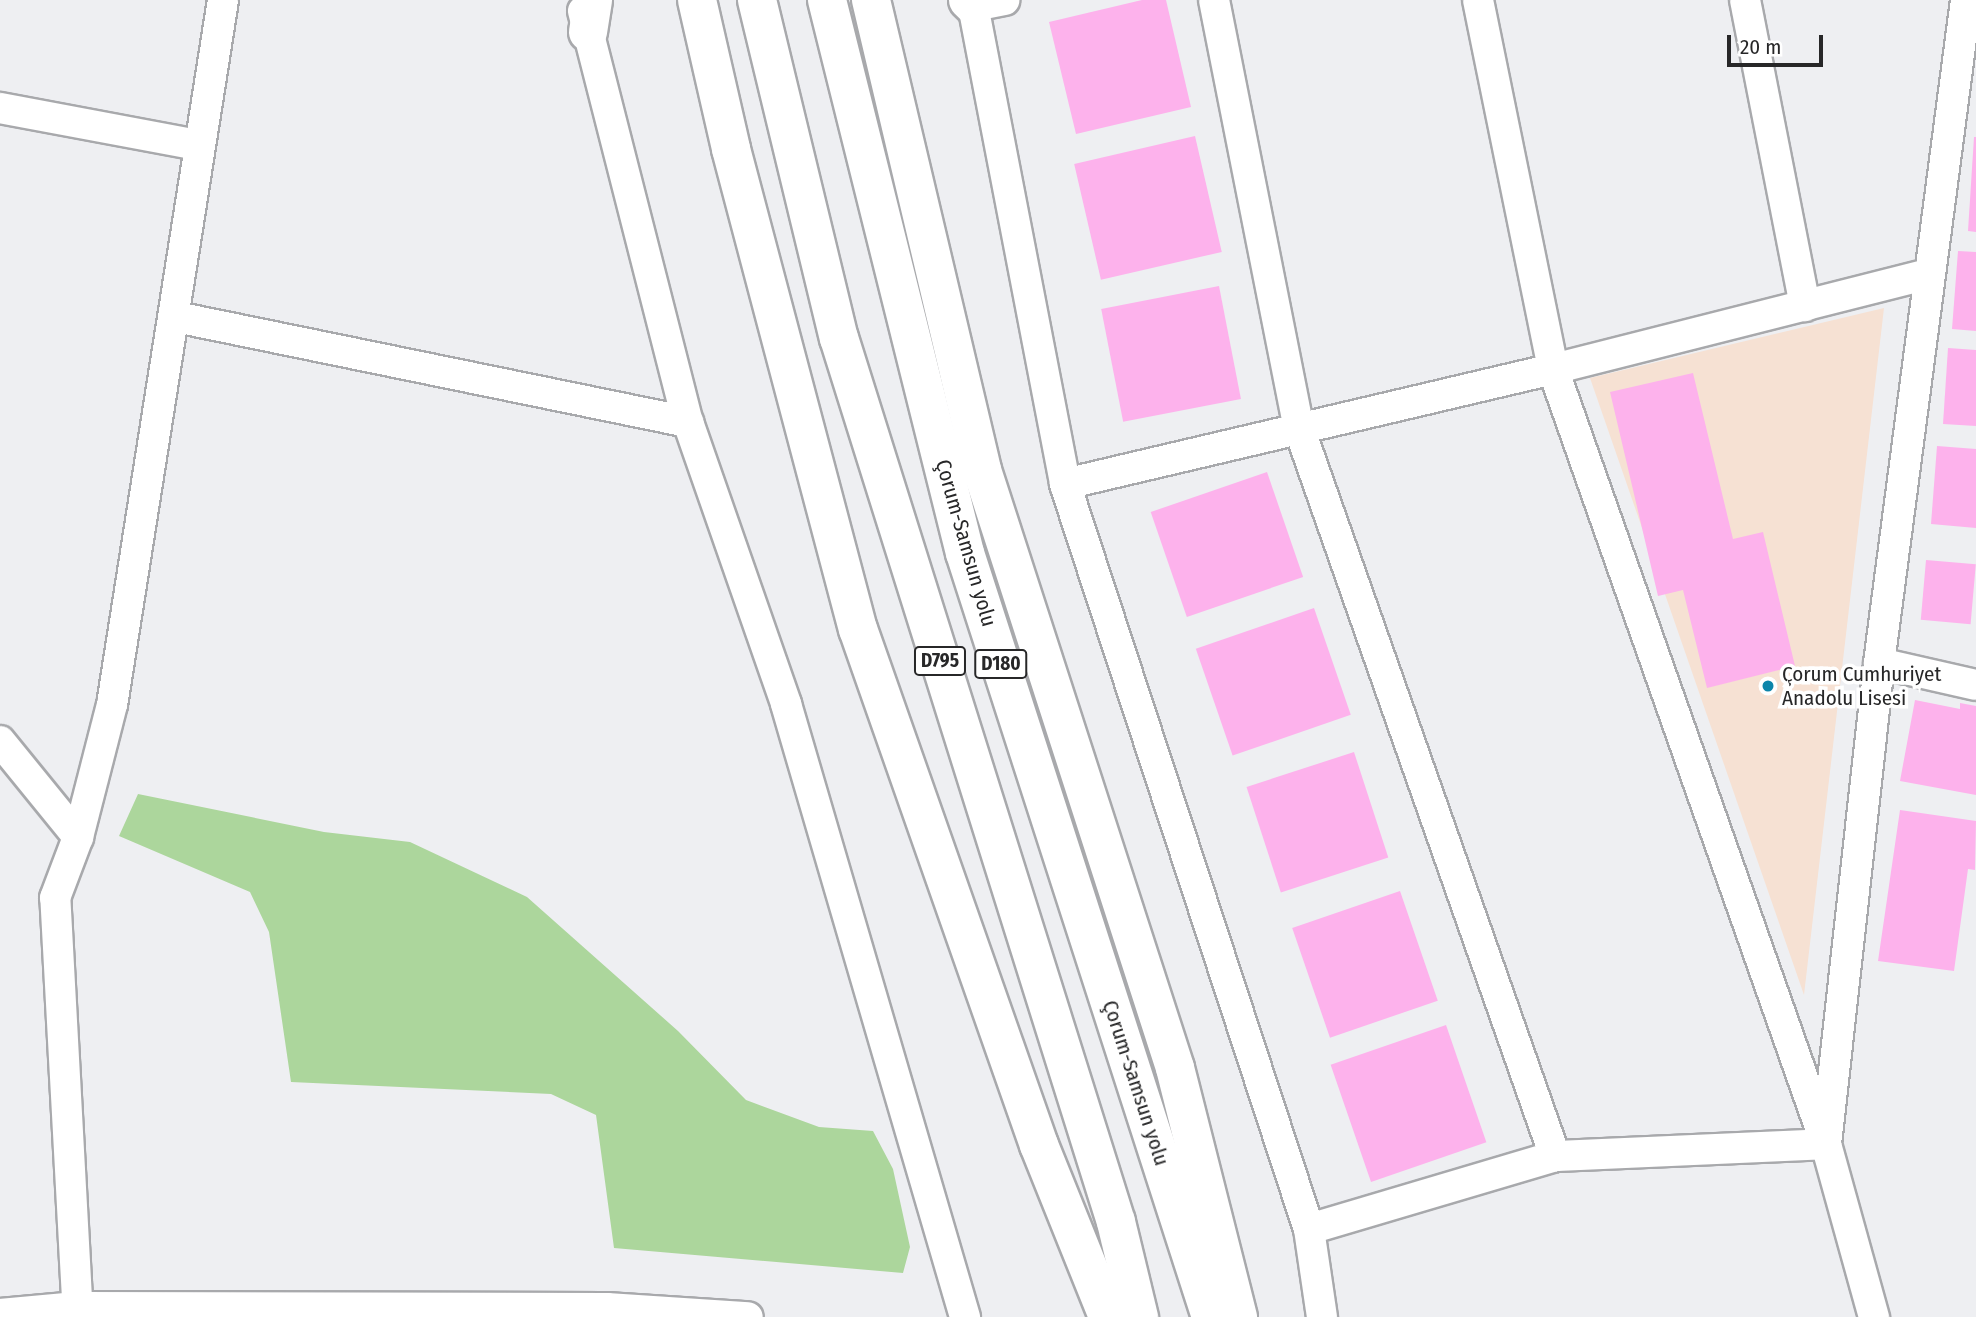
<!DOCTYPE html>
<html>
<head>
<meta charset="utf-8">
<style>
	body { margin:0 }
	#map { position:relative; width:1976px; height:1317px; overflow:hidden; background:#eeeff2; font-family:"Fira Sans Condensed",sans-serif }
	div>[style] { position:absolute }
	.education>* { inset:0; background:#f6e1d3 }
	.green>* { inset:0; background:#acd69c }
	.building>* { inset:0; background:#fdb2ec; transform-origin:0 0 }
	.roads { filter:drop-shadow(2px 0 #a8a9ac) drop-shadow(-2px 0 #a8a9ac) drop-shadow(0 2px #a8a9ac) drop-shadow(0 -2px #a8a9ac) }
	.street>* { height:30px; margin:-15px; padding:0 15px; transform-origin:15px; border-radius:15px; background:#fff }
	.highway>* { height:38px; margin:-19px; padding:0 19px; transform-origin:19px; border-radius:19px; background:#fff }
	.dots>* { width:19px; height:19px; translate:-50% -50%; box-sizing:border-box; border:4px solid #fff; border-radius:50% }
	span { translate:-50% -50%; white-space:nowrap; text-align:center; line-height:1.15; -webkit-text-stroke:7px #fff; paint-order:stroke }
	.shield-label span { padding:2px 5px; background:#fff; border:2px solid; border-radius:5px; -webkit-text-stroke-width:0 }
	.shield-label { font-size:19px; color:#272728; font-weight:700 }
	.street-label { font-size:21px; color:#272728 }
	.poi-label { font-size:21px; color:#272728 }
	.left { translate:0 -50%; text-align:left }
	.scale { position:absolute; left:1727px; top:35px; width:96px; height:32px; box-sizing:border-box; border:4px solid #272728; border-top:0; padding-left:9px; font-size:21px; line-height:24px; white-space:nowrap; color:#272728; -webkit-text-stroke:5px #fff; paint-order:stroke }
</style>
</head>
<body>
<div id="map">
	<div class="education">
		<div style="clip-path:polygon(1884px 308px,1804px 995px,1590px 378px)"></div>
	</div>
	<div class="green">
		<div style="clip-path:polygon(138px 794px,324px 832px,410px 842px,527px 897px,678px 1031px,746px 1100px,819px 1127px,873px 1131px,893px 1169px,910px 1247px,903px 1273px,614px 1248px,596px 1115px,551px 1094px,291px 1082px,269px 932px,250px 892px,119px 836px)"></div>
	</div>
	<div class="building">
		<div style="clip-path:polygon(1142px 0,1166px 0,1191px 107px,1076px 134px,1049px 22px)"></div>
		<div style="left:1195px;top:136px;width:119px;height:124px;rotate:77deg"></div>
		<div style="clip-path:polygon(1974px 137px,1976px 137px,1976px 232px,1968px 231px)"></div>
		<div style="clip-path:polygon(1958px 251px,1976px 252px,1976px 331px,1952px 329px)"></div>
		<div style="left:1219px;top:286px;width:115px;height:120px;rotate:79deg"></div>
		<div style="clip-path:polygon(1948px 348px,1976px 350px,1976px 426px,1943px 424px)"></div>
		<div style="clip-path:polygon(1693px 373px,1733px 539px,1763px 532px,1795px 666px,1707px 688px,1683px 590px,1658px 596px,1610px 392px)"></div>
		<div style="clip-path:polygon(1937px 446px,1976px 449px,1976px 528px,1931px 524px)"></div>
		<div style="left:1267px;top:472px;width:111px;height:123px;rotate:71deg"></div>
		<div style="left:1926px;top:560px;width:50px;height:60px;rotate:5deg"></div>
		<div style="left:1314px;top:608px;width:113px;height:125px;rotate:71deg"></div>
		<div style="clip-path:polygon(1915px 700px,1960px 709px,1960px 703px,1976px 706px,1976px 795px,1900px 781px)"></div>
		<div style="left:1354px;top:752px;width:111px;height:113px;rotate:72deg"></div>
		<div style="clip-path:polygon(1900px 810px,1976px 821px,1975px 870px,1968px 869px,1954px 971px,1878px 961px)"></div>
		<div style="left:1400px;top:891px;width:116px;height:114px;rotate:71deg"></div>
		<div style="left:1446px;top:1025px;width:124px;height:122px;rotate:71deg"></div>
	</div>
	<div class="roads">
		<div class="street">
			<div style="left:972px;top:0;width:493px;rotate:79.1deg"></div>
			<div style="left:1065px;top:484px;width:784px;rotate:71.87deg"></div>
			<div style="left:1309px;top:1229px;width:89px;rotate:81.6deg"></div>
			<div style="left:1214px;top:0;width:436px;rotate:78.8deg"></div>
			<div style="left:1299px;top:428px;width:772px;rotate:70.63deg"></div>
			<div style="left:1478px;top:0;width:377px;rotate:78.5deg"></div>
			<div style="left:1553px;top:369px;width:822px;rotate:70.59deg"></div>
			<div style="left:1826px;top:1144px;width:180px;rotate:74.5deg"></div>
			<div style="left:1745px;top:0;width:312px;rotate:78.9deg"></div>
			<div style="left:974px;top:6px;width:31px;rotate:-11deg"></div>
			<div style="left:583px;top:11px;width:424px;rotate:75.7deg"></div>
			<div style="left:688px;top:422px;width:299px;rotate:70.8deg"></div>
			<div style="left:786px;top:704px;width:639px;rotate:73.72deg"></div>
			<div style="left:0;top:108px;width:201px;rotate:10.6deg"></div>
			<div style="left:176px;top:317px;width:523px;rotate:11.59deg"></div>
			<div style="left:1065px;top:484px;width:501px;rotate:-13.26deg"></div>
			<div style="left:1553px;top:369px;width:387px;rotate:-14.2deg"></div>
			<div style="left:1879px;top:663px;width:99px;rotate:12.8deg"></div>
			<div style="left:0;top:741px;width:124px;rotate:50.9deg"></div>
			<div style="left:1309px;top:1229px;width:257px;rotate:-16.5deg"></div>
			<div style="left:1555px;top:1156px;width:271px;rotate:-2.5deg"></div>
			<div style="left:1826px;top:1144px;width:484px;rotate:-83.7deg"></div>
			<div style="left:1879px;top:663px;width:669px;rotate:-82.52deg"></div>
			<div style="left:0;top:1314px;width:77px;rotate:-5.2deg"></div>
			<div style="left:77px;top:1307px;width:530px;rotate:0.11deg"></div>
			<div style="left:607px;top:1308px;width:141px;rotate:3.7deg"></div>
			<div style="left:78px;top:1317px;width:420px;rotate:-93.1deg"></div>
			<div style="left:55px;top:898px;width:65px;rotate:-69.3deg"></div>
			<div style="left:78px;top:837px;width:136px;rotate:-75.6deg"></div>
			<div style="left:112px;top:705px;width:714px;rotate:-81.05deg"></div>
		</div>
		<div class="highway">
			<div style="left:697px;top:0;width:153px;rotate:77.1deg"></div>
			<div style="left:731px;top:149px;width:497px;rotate:75.2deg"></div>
			<div style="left:858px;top:629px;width:547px;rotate:70.67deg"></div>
			<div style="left:1039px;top:1145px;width:185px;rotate:68.1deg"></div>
			<div style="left:757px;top:0;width:348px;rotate:76.4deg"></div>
			<div style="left:839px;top:338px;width:926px;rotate:72.6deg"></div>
			<div style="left:1116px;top:1222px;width:98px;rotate:76.4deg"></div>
			<div style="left:827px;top:0;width:570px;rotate:75.99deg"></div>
			<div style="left:965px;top:553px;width:803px;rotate:72.15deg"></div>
			<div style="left:871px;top:0;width:483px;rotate:76.7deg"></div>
			<div style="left:982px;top:470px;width:628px;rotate:72.11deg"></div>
			<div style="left:1175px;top:1068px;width:257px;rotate:75.8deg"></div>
			<div style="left:968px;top:0;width:8px;rotate:45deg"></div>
			<div style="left:588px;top:32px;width:32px;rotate:-81deg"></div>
		</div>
	</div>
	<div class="dots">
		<div style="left:1768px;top:686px;background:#0c85aa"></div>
	</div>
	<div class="shield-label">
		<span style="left:940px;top:661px">D795</span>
		<span style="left:1001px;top:664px">D180</span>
	</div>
	<div class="street-label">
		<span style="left:966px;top:543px;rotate:74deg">Çorum-Samsun yolu</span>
		<span style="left:1136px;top:1083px;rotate:72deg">Çorum-Samsun yolu</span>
	</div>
	<div class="poi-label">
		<span class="left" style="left:1782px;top:686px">Çorum Cumhuriyet<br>Anadolu Lisesi</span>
	</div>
	<div class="scale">20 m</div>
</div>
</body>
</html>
